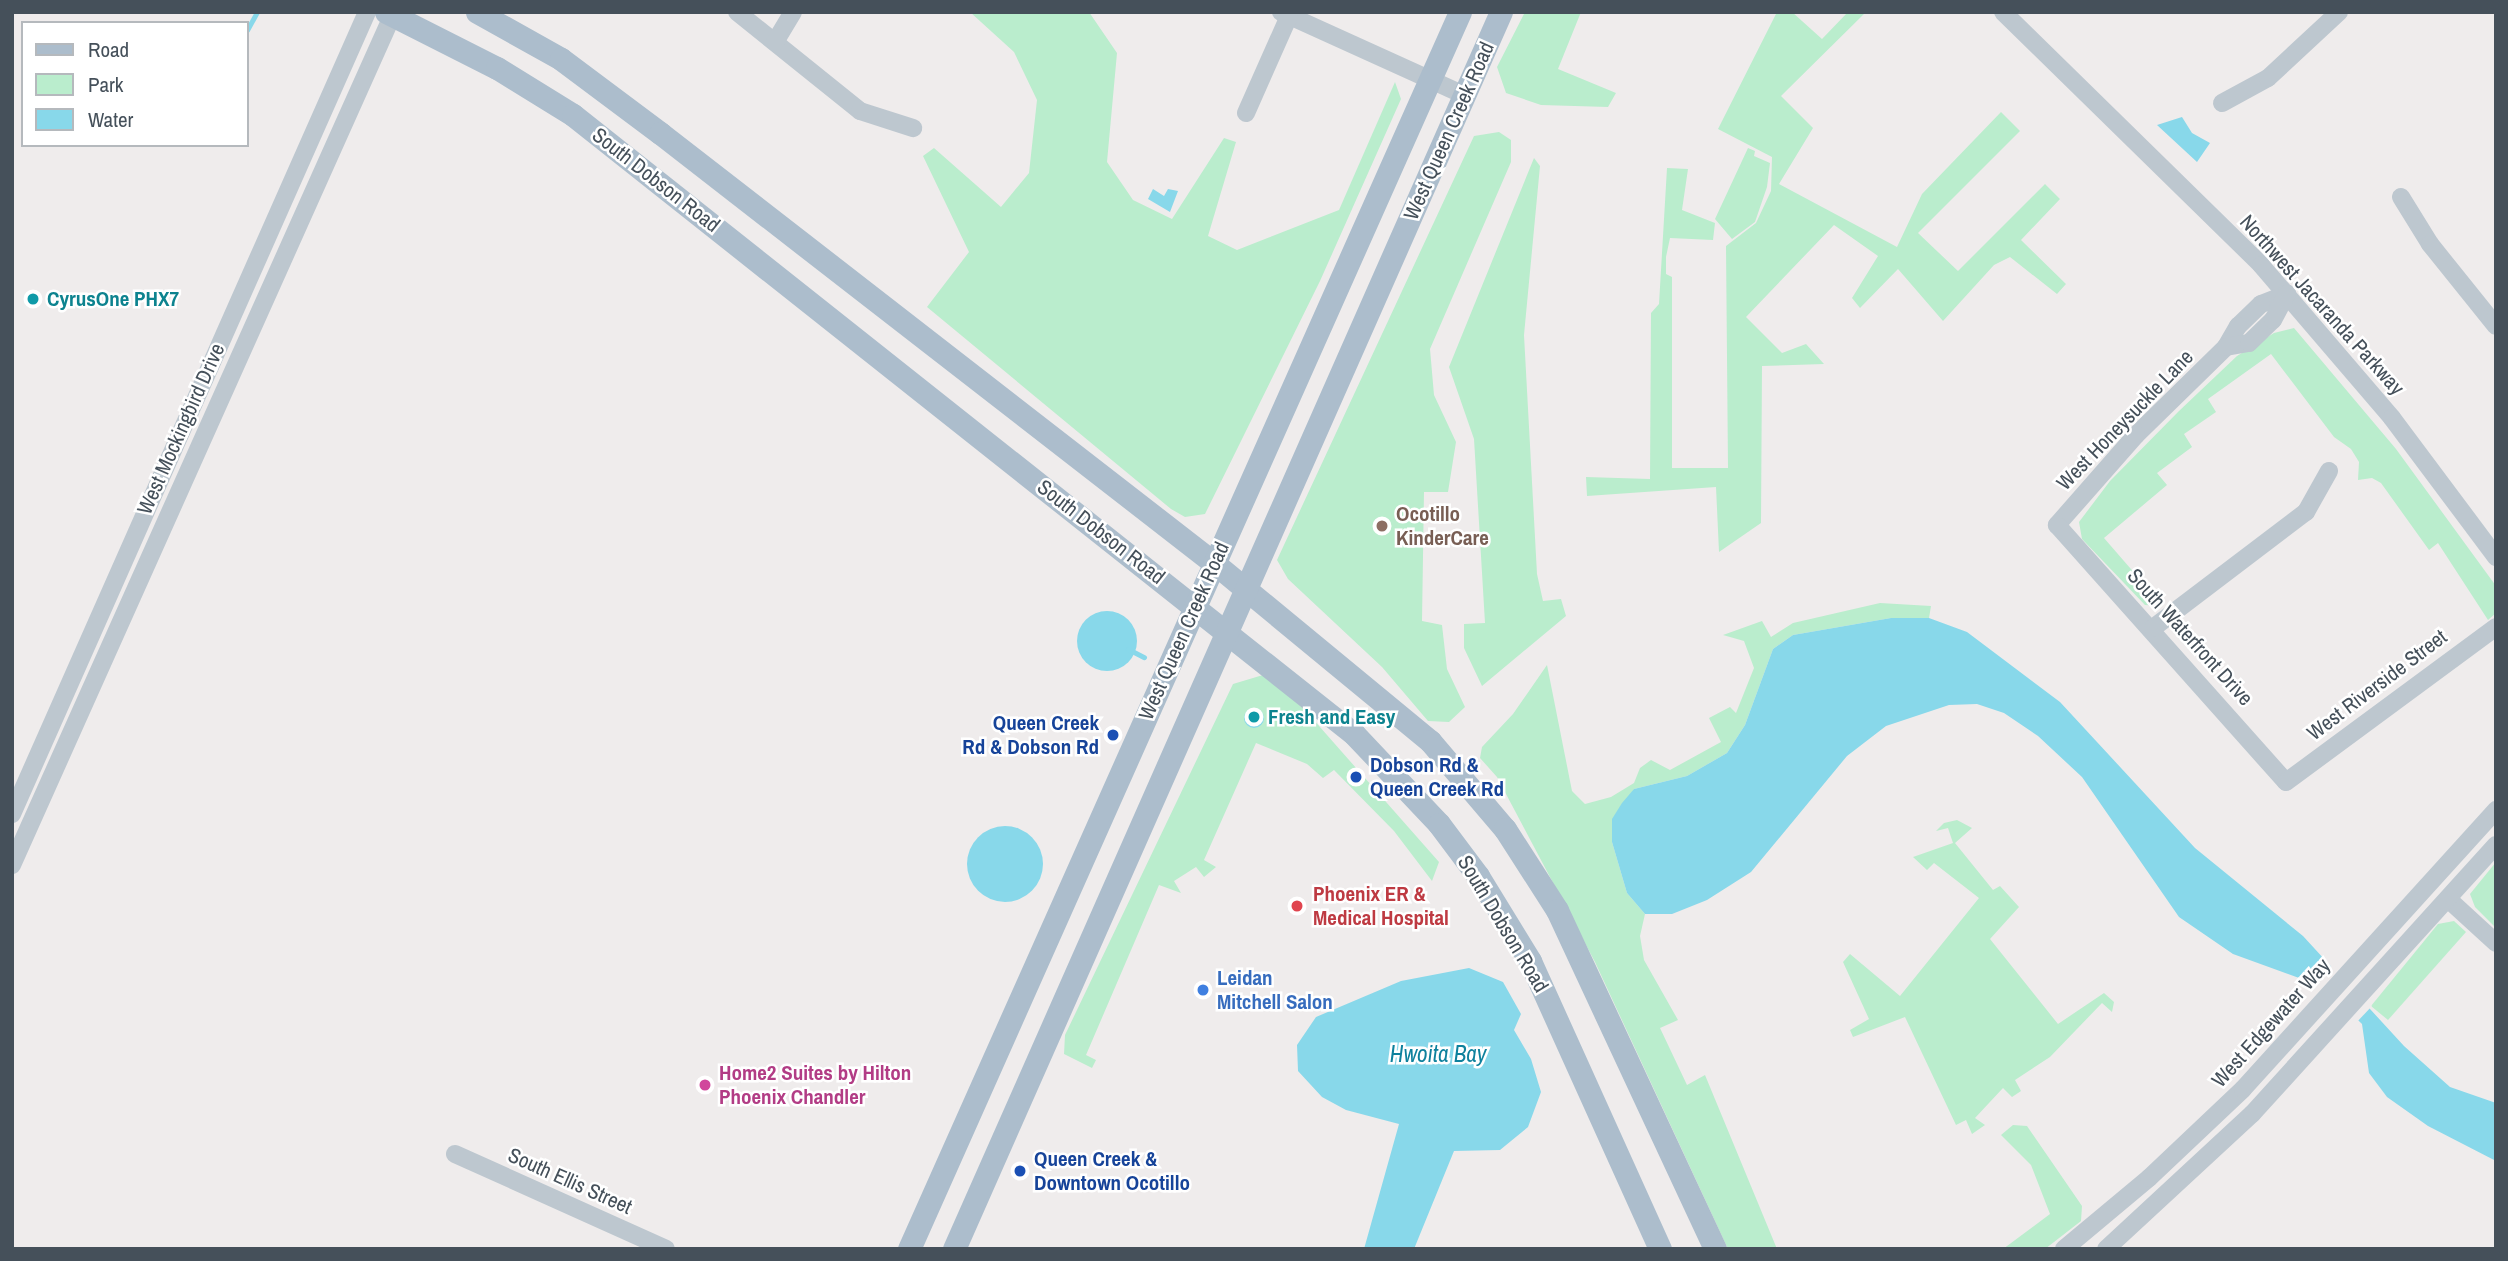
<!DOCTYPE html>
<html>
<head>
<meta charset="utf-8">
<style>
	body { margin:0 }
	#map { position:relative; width:2508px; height:1261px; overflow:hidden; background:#efecec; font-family:"Archivo Narrow",sans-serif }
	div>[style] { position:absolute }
	.green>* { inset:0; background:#baedcd }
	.water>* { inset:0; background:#88d8ea }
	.round { border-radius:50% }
	.pier>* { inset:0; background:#efecec }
	.stream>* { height:5px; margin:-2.5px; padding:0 2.5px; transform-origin:2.5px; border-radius:2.5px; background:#88d8ea }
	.minor>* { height:18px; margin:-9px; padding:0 9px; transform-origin:9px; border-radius:9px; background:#bdc7cf }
	.major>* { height:23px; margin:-11.5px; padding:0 11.5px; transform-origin:11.5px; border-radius:11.5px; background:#acbdcc }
	.dots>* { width:19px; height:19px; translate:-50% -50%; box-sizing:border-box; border:4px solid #fff; border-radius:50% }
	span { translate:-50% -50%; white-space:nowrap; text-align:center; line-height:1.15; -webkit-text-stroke:5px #fff; paint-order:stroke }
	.street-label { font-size:21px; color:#45505a }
	.culture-label { font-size:21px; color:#0d838f; font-weight:700 }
	.left { translate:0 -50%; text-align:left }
	.education-label { font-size:21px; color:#785e54; font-weight:700 }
	.transit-label { font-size:21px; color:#164399; font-weight:700 }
	.right { translate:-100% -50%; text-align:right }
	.health-label { font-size:21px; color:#be3a42; font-weight:700 }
	.shop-label { font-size:21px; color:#366cbe; font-weight:700 }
	.hotel-label { font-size:21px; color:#b23c85; font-weight:700 }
	.water-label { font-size:23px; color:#0e819d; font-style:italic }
	.frame { position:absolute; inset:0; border:14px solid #45505a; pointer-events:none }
	.legend { position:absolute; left:21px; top:21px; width:228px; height:126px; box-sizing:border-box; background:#fff; border:2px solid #b5b9bd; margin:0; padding:9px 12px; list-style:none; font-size:21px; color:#45505a }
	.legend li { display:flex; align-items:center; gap:14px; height:35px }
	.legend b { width:35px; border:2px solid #b5b9bd }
</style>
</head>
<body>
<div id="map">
	<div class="green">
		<div style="clip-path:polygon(970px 12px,1089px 12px,1117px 53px,1107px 162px,1133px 200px,1172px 219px,1224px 138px,1236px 142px,1208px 236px,1237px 250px,1339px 210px,1395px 82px,1401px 99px,1320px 281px,1205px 514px,1185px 517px,1171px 509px,927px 307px,969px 252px,923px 156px,934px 148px,1001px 207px,1029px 173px,1037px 100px,1014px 52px)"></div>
		<div style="clip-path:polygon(1525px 12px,1581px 12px,1558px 69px,1616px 93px,1608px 107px,1541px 105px,1506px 93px,1497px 67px)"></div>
		<div style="clip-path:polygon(1777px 12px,1792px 12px,1822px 39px,1848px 12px,1866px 12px,1781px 96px,1813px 128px,1779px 184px,1897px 247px,1922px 194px,2001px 112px,2020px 131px,1918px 233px,1958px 271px,2045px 184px,2060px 199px,2021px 240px,2066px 284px,2057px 294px,2010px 257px,1994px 265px,1943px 321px,1898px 269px,1860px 308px,1852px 298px,1878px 256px,1834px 225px,1746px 317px,1782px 353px,1806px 344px,1824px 364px,1762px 366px,1761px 523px,1719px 552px,1716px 487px,1587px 496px,1586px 477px,1650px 479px,1651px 313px,1659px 304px,1667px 168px,1688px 169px,1682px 210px,1715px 223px,1713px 240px,1670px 238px,1666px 257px,1666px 274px,1672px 277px,1672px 468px,1728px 468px,1726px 246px,1756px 223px,1771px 191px,1772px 157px,1718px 129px)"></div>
		<div style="clip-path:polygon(1499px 132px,1511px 140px,1511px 162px,1430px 349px,1434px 395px,1456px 442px,1448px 492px,1424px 492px,1422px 621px,1442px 625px,1447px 669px,1465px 707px,1449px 722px,1428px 721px,1382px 667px,1288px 579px,1277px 560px,1474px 136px)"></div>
		<div style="clip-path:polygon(1748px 148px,1755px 151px,1754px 156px,1770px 163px,1767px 187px,1755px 222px,1732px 239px,1715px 219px)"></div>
		<div style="clip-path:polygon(1534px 158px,1540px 166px,1524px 335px,1537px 574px,1543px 601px,1561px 599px,1566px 616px,1482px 686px,1464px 648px,1464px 624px,1485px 623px,1474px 439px,1449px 367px)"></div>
		<div style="clip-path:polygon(2294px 328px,2396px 449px,2496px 586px,2496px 613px,2488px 620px,2438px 543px,2429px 550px,2381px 483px,2372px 478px,2358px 480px,2359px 462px,2351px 449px,2334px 437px,2271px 354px,2208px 399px,2216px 412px,2184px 434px,2192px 447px,2157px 473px,2167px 485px,2104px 538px,2163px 606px,2145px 605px,2082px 539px,2079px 522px,2110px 481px,2179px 411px,2237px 356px,2274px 333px)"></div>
		<div style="clip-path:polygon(1880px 603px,1931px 606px,1929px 618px,1891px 618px,1793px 635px,1773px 649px,1745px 725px,1727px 753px,1687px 776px,1634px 789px,1612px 842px,1627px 893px,1645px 914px,1640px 936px,1644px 960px,1678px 1020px,1660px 1028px,1687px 1085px,1705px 1075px,1777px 1249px,1728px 1249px,1595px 962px,1497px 777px,1480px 758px,1482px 747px,1513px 714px,1547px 665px,1572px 791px,1585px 804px,1611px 797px,1634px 783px,1640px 768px,1651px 760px,1670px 770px,1721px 742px,1709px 718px,1730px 707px,1736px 713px,1754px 668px,1744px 641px,1723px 635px,1762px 621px,1771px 637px,1793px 623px)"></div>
		<div style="clip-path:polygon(1263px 675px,1297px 701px,1439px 862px,1432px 881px,1394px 831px,1334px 770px,1323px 778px,1307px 764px,1256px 743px,1204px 860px,1216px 867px,1204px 877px,1196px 867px,1174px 881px,1181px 893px,1159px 885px,1086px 1055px,1096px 1060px,1092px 1068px,1064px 1054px,1065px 1035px,1233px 684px)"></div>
		<div style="clip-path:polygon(1957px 820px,1972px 828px,1955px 843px,1993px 890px,2000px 886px,2019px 907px,1990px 939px,2058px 1024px,2104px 993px,2114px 1002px,2112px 1012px,2102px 1003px,2050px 1057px,2015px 1080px,2021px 1091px,2012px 1097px,2003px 1088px,1975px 1118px,1985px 1125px,1972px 1134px,1966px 1120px,1956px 1125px,1905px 1017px,1853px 1037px,1850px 1030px,1869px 1019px,1843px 962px,1850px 954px,1900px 996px,1979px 898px,1934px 863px,1927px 870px,1913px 857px,1953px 843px,1948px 828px,1936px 831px,1944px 823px)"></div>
		<div style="clip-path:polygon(2496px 862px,2496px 926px,2495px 927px,2475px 907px,2470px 894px)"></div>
		<div style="clip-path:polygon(2454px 921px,2466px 932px,2388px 1020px,2371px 1006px,2438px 924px)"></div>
		<div style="clip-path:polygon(2013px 1125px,2027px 1126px,2082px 1206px,2081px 1221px,2045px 1249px,2003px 1249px,2050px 1214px,2031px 1165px,2001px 1135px)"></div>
	</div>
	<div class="water">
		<div style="clip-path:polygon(2182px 117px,2192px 133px,2210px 143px,2197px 162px,2157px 125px)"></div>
		<div style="clip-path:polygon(1153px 189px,1164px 196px,1168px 189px,1178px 191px,1170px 212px,1148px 199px)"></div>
		<div class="round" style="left:1077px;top:611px;width:60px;height:60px"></div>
		<div style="clip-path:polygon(1891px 618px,1929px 618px,1967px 632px,2060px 702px,2195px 848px,2303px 936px,2404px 1046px,2450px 1087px,2496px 1103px,2496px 1161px,2428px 1126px,2387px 1097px,2369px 1073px,2362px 1024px,2324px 987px,2233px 954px,2179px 917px,2082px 777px,2038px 736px,2004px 713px,1977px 704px,1949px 705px,1886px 726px,1847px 756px,1751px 872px,1707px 900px,1672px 914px,1645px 914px,1627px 893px,1612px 842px,1612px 819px,1622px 803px,1634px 789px,1687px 776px,1727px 753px,1745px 725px,1773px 649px,1793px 635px)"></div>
		<div class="round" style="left:1244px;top:708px;width:20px;height:20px"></div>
		<div class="round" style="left:967px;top:826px;width:76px;height:76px"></div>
		<div style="clip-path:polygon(1469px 968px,1503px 982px,1521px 1014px,1514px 1030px,1531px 1059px,1541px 1092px,1528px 1127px,1500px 1150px,1454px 1151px,1414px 1249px,1364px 1249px,1399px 1124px,1346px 1110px,1322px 1097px,1298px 1071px,1297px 1045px,1316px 1017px,1401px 981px)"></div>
	</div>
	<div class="pier">
		<div style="clip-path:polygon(2333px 964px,2372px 1006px,2356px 1023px,2314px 986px)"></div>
	</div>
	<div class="stream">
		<div style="left:247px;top:30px;width:21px;rotate:-61deg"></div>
		<div style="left:1128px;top:649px;width:18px;rotate:27deg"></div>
	</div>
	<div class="minor">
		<div style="left:737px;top:12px;width:158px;rotate:38.8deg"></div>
		<div style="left:860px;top:111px;width:56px;rotate:17.8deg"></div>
		<div style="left:1281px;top:12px;width:201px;rotate:24.4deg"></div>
		<div style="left:2003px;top:12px;width:361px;rotate:44.4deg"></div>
		<div style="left:2261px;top:265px;width:201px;rotate:49.4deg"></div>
		<div style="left:2392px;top:418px;width:174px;rotate:53.2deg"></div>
		<div style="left:775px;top:42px;width:35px;rotate:-59deg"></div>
		<div style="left:2222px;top:103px;width:52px;rotate:-28.5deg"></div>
		<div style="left:2268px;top:78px;width:97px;rotate:-42.9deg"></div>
		<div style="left:1246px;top:113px;width:106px;rotate:-66.1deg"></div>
		<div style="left:2401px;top:197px;width:55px;rotate:58.3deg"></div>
		<div style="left:2430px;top:244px;width:105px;rotate:51.2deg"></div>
		<div style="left:2287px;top:294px;width:28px;rotate:159deg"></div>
		<div style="left:2261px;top:304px;width:32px;rotate:136deg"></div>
		<div style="left:2238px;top:326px;width:24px;rotate:120deg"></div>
		<div style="left:2226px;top:347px;width:126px;rotate:135.6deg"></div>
		<div style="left:2136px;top:435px;width:120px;rotate:131.3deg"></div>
		<div style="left:2057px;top:525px;width:344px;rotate:48.3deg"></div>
		<div style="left:2286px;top:782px;width:261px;rotate:-36.4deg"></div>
		<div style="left:2226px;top:347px;width:23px;rotate:-10deg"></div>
		<div style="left:2249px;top:343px;width:33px;rotate:-44deg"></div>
		<div style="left:2273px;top:320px;width:30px;rotate:-62deg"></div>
		<div style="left:2153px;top:628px;width:192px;rotate:-37.2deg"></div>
		<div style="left:2306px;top:512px;width:47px;rotate:-60.7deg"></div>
		<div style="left:12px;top:814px;width:877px;rotate:-66.12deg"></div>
		<div style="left:12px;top:865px;width:935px;rotate:-65.88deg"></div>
		<div style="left:2448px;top:899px;width:65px;rotate:42.5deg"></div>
		<div style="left:455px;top:1154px;width:231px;rotate:24.2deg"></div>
		<div style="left:2064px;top:1249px;width:111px;rotate:-39.9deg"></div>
		<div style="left:2149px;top:1178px;width:129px;rotate:-43.4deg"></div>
		<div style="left:2243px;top:1089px;width:377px;rotate:-47.8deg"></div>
		<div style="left:2106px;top:1249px;width:199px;rotate:-42.8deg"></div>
		<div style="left:2252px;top:1114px;width:363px;rotate:-47.8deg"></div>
	</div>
	<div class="major">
		<div style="left:386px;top:12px;width:124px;rotate:26.8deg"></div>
		<div style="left:497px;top:68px;width:89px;rotate:31.7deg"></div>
		<div style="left:573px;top:115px;width:997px;rotate:38.4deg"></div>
		<div style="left:1354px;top:734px;width:124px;rotate:46.6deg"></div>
		<div style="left:1439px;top:824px;width:65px;rotate:53.1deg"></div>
		<div style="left:1478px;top:876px;width:100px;rotate:58.5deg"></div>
		<div style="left:1530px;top:961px;width:316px;rotate:65.7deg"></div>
		<div style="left:477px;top:12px;width:96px;rotate:29.2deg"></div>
		<div style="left:561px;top:59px;width:124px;rotate:36.8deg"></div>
		<div style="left:660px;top:133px;width:701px;rotate:37.82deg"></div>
		<div style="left:1214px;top:563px;width:280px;rotate:39.5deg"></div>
		<div style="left:1430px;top:741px;width:116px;rotate:49.6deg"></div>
		<div style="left:1505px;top:829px;width:96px;rotate:57.3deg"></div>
		<div style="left:1557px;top:910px;width:374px;rotate:65deg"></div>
		<div style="left:909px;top:1249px;width:1354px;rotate:-65.99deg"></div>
		<div style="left:954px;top:1249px;width:1353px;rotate:-66.15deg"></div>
	</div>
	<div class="dots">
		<div style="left:33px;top:299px;background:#0f9aa8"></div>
		<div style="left:1382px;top:526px;background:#8d6e63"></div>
		<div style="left:1254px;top:717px;background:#0f9aa8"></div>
		<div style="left:1113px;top:735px;background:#1a4fb4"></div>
		<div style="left:1356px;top:777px;background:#1a4fb4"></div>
		<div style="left:1297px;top:906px;background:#e0444e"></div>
		<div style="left:1203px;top:990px;background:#3f7fe0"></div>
		<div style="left:705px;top:1085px;background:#d1479c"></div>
		<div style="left:1020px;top:1171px;background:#1a4fb4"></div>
	</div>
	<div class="street-label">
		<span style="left:1449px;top:131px;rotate:-66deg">West Queen Creek Road</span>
		<span style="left:656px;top:180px;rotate:38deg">South Dobson Road</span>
		<span style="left:2322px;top:305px;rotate:48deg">Northwest Jacaranda Parkway</span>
		<span style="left:2125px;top:420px;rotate:-46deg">West Honeysuckle Lane</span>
		<span style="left:181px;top:429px;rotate:-66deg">West Mockingbird Drive</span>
		<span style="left:1101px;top:532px;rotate:38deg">South Dobson Road</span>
		<span style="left:1184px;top:631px;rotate:-66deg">West Queen Creek Road</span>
		<span style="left:2190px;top:637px;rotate:48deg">South Waterfront Drive</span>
		<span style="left:2377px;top:685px;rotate:-37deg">West Riverside Street</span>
		<span style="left:1503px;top:924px;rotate:59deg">South Dobson Road</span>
		<span style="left:2271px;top:1023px;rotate:-48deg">West Edgewater Way</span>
		<span style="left:570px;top:1181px;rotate:24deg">South Ellis Street</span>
	</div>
	<div class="culture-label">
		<span class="left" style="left:47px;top:299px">CyrusOne PHX7</span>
		<span class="left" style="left:1268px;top:717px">Fresh and Easy</span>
	</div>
	<div class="education-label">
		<span class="left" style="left:1396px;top:526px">Ocotillo<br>KinderCare</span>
	</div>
	<div class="transit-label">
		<span class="right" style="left:1099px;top:735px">Queen Creek<br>Rd &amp; Dobson Rd</span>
		<span class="left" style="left:1370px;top:777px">Dobson Rd &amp;<br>Queen Creek Rd</span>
		<span class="left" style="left:1034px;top:1171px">Queen Creek &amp;<br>Downtown Ocotillo</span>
	</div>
	<div class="health-label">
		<span class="left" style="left:1313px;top:906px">Phoenix ER &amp;<br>Medical Hospital</span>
	</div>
	<div class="shop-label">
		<span class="left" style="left:1217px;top:990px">Leidan<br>Mitchell Salon</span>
	</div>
	<div class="hotel-label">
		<span class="left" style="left:719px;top:1085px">Home2 Suites by Hilton<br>Phoenix Chandler</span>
	</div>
	<div class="water-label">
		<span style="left:1438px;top:1054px">Hwoita Bay</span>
	</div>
	<div class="frame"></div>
	<ul class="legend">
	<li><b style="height:9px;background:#acbdcc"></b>Road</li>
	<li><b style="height:19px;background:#baedcd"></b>Park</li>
	<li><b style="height:19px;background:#88d8ea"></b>Water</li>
	</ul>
</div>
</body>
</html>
